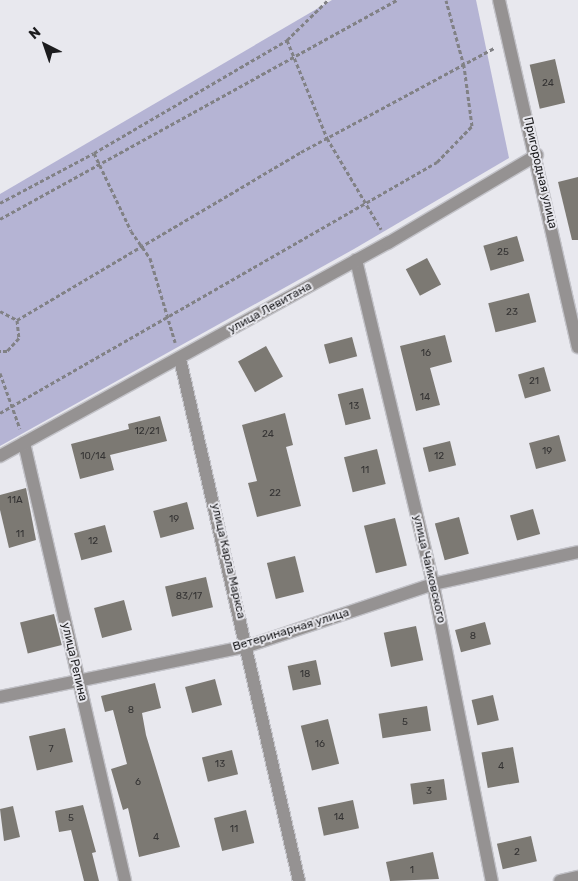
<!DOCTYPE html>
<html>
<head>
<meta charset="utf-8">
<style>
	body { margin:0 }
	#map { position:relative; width:578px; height:881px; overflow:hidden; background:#e8e8ee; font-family:Rubik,sans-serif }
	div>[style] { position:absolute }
	.green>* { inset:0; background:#b5b4d4 }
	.building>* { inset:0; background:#7c7973; transform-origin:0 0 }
	.path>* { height:3px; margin-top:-1.5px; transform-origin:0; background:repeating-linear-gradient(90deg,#818185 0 4px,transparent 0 6.5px) }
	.roads { filter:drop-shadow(1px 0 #c3c3c9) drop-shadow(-1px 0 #c3c3c9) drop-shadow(0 1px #c3c3c9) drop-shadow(0 -1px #c3c3c9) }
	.minor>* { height:12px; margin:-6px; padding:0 6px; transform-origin:6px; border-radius:6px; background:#959292 }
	span { translate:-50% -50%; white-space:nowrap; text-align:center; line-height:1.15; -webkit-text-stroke:4px #e8e8ee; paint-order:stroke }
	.number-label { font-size:10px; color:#343333 }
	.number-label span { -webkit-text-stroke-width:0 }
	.street-label { font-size:12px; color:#1c1c1e }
	.north { position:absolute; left:20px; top:20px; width:50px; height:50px; -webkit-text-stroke:4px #e8e8ee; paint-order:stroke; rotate:319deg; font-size:14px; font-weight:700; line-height:20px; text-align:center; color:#1c1c1e }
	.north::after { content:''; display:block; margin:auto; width:18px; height:22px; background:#1c1c1e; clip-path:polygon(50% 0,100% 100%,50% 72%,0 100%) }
</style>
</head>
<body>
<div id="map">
	<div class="green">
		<div style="clip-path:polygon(332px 0,476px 0,509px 158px,354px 249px,0 446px,0 194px)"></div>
	</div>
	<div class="building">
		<div style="left:555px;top:59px;width:45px;height:26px;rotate:77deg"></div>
		<div style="clip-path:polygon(578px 177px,578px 240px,572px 240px,558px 182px)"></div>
		<div style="left:517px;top:236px;width:26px;height:35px;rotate:74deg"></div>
		<div style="left:427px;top:258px;width:30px;height:24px;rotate:62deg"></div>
		<div style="left:529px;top:293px;width:30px;height:42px;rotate:76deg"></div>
		<div style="clip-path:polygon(445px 335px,452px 362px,430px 368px,440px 405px,416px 411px,400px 346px)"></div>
		<div style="left:352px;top:337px;width:20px;height:29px;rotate:75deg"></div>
		<div style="left:266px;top:346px;width:35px;height:32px;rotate:61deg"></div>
		<div style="left:544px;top:367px;width:25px;height:27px;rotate:74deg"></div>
		<div style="left:363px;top:388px;width:32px;height:26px;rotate:76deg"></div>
		<div style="clip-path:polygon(285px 413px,293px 445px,286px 447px,301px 506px,257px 517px,248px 483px,257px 481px,242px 425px)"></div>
		<div style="clip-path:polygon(160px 416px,167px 441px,110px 455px,114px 470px,80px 479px,71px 444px,129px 429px,128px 424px)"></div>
		<div style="left:559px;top:435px;width:27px;height:31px;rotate:75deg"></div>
		<div style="left:450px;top:441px;width:25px;height:28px;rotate:76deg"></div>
		<div style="left:377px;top:449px;width:36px;height:34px;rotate:76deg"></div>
		<div style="clip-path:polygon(26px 488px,36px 540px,9px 548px,0 510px,0 495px)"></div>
		<div style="left:187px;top:502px;width:28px;height:35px;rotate:75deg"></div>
		<div style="left:533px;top:509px;width:26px;height:24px;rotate:74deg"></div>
		<div style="left:459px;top:517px;width:38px;height:25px;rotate:75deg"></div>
		<div style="left:395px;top:518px;width:49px;height:32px;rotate:76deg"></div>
		<div style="left:105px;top:525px;width:28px;height:32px;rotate:75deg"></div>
		<div style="left:295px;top:556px;width:37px;height:29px;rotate:76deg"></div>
		<div style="left:206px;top:577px;width:31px;height:42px;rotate:77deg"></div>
		<div style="left:124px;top:600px;width:31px;height:31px;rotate:75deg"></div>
		<div style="left:54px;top:614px;width:32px;height:35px;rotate:76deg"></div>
		<div style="left:485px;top:622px;width:23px;height:31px;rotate:75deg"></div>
		<div style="left:416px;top:626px;width:35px;height:33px;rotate:78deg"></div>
		<div style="left:316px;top:660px;width:25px;height:29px;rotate:78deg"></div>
		<div style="left:215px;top:679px;width:27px;height:31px;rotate:75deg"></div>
		<div style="clip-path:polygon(155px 683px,161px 708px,142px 713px,146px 735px,180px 847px,139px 857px,128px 808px,123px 810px,111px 769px,127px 764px,113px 710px,105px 712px,101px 696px)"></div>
		<div style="left:493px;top:695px;width:26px;height:22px;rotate:77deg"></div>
		<div style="left:427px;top:706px;width:25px;height:49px;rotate:81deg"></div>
		<div style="left:328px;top:719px;width:46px;height:28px;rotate:76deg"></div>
		<div style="left:65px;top:728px;width:35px;height:37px;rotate:77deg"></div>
		<div style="left:513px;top:747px;width:36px;height:32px;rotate:80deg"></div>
		<div style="left:232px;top:750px;width:25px;height:31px;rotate:76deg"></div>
		<div style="left:444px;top:779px;width:21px;height:34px;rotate:82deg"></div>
		<div style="left:353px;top:800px;width:29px;height:36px;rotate:78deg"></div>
		<div style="clip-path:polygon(83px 805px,96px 852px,92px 853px,99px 881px,84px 881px,71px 830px,59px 832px,55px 811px)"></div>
		<div style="clip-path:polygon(13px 806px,20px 837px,4px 841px,0 809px)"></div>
		<div style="left:246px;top:810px;width:34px;height:33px;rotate:76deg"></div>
		<div style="left:531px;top:836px;width:26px;height:35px;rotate:77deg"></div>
		<div style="clip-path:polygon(433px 852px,439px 879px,390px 881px,386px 862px)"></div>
	</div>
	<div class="path">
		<div style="left:287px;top:40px;width:106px;rotate:67.8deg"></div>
		<div style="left:327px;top:138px;width:106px;rotate:59.3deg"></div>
		<div style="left:94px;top:153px;width:86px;rotate:64.6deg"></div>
		<div style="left:131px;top:231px;width:33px;rotate:55deg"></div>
		<div style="left:150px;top:258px;width:88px;rotate:73.4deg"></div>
		<div style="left:0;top:203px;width:106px;rotate:-28deg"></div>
		<div style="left:94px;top:153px;width:224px;rotate:-30.3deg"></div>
		<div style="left:287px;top:40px;width:57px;rotate:-44.3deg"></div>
		<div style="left:0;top:219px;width:453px;rotate:-28.9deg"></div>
		<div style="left:0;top:311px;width:19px;rotate:28deg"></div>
		<div style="left:17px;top:320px;width:18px;rotate:84deg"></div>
		<div style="left:19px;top:338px;width:18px;rotate:133deg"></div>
		<div style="left:7px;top:351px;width:7px;rotate:180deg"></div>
		<div style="left:17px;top:320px;width:330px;rotate:-30.6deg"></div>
		<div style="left:301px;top:152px;width:219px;rotate:-28.3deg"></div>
		<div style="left:0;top:373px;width:59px;rotate:70.3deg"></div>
		<div style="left:0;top:413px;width:504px;rotate:-29.87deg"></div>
		<div style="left:437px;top:162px;width:50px;rotate:-45.8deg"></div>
		<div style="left:472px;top:126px;width:61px;rotate:-97.6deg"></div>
		<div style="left:464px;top:66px;width:68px;rotate:-105.3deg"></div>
	</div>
	<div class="roads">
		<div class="minor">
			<div style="left:499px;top:0;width:356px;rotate:77.2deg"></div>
			<div style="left:356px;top:260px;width:333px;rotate:76.6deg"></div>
			<div style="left:433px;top:584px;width:303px;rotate:78.8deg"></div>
			<div style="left:180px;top:359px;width:535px;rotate:77.16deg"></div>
			<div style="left:24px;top:443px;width:449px;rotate:77deg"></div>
			<div style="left:0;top:456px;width:443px;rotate:-28.8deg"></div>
			<div style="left:388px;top:243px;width:173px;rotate:-30.6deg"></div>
			<div style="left:0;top:697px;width:253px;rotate:-11.6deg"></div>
			<div style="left:248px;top:646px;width:195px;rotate:-18.5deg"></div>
			<div style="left:433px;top:584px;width:148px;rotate:-12.4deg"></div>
			<div style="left:560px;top:881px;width:18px;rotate:-13deg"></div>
		</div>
	</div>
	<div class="number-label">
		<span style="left:548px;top:84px">24</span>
		<span style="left:503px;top:253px">25</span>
		<span style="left:512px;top:313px">23</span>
		<span style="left:426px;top:354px">16</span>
		<span style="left:534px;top:382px">21</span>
		<span style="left:425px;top:398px">14</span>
		<span style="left:354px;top:407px">13</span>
		<span style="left:147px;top:432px">12/21</span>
		<span style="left:268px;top:435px">24</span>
		<span style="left:547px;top:452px">19</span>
		<span style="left:93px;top:457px">10/14</span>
		<span style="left:439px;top:457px">12</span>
		<span style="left:365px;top:471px">11</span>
		<span style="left:275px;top:494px">22</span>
		<span style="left:15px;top:501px">11А</span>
		<span style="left:174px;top:520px">19</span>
		<span style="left:20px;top:535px">11</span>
		<span style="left:93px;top:542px">12</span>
		<span style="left:189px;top:597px">83/17</span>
		<span style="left:473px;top:637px">8</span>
		<span style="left:305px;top:675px">18</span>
		<span style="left:131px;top:711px">8</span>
		<span style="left:405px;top:723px">5</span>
		<span style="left:320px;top:745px">16</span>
		<span style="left:51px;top:750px">7</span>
		<span style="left:220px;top:765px">13</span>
		<span style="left:501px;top:767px">4</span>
		<span style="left:138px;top:783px">6</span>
		<span style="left:429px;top:792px">3</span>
		<span style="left:339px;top:818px">14</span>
		<span style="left:71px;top:819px">5</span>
		<span style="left:234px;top:830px">11</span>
		<span style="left:156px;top:838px">4</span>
		<span style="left:517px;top:853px">2</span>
		<span style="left:412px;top:871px">1</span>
	</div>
	<div class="street-label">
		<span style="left:540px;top:173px;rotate:77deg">Пригородная улица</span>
		<span style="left:270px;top:308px;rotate:-29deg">улица Левитана</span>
		<span style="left:228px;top:561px;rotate:77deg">улица Карла Маркса</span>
		<span style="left:429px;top:569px;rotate:77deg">улица Чайковского</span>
		<span style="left:291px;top:630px;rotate:-17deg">Ветеринарная улица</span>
		<span style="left:74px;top:662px;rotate:77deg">улица Репина</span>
	</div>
	<div class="north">N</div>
</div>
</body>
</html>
